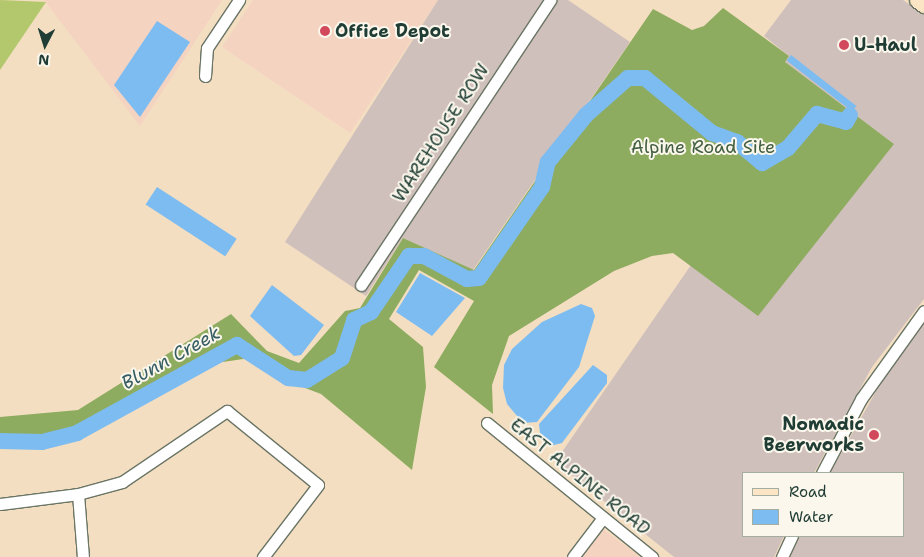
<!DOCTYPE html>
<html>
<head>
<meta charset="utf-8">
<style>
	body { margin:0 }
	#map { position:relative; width:924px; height:557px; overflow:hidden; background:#f4dec1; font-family:"Shantell Sans",sans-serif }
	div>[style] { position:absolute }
	.built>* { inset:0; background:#f4d3c1 }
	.industrial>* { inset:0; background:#d0c0bc }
	.green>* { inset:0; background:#b3c86c }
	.forest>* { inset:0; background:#8eac60 }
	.water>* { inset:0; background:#7dbcf1; transform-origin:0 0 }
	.river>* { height:16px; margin:-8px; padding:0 8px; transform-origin:8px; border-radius:8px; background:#7dbcf1 }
	.roads { filter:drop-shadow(1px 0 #6a7565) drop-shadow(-1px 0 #6a7565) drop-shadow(0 1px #6a7565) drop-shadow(0 -1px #6a7565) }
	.street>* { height:11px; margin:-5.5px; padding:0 5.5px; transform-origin:5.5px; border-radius:5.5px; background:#fff }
	.secondary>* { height:15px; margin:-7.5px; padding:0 7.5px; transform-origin:7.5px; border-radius:7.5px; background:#fce5c4 }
	.dots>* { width:14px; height:14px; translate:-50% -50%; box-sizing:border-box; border:2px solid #fbf7ec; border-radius:50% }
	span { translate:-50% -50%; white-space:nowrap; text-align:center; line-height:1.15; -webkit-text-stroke:4px #fbf7ec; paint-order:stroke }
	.poi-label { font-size:18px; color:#1f3d34; font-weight:700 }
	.left { translate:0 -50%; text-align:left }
	.right { translate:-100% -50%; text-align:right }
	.street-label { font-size:18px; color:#1f3d34 }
	.park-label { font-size:18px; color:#446042 }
	.water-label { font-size:19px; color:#365d63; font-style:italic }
	.legend { position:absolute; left:742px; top:472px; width:162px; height:65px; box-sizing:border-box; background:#fbf7ec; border:1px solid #a3ada2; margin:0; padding:6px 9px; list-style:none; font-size:15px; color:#1f3d34 }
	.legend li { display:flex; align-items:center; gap:10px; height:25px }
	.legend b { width:25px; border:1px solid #a3ada2 }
	.north { position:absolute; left:20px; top:20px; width:50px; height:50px; -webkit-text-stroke:4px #fbf7ec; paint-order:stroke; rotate:185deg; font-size:14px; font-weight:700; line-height:20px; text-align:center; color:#1f3d34 }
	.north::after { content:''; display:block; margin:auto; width:18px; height:22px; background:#1f3d34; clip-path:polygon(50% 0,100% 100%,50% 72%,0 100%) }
</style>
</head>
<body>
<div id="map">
	<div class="built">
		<div style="clip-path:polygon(44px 0,222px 0,140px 126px)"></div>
		<div style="clip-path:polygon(253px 0,438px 0,350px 133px,222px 47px)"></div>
		<div style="clip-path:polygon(603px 529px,640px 557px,582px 557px)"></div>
	</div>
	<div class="industrial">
		<div style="clip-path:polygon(438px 0,568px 0,630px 42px,473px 270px,403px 238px,366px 296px,285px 242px)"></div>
		<div style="clip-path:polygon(791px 0,903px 0,924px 15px,924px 299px,872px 367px,814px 473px,743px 473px,743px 536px,784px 536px,774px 557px,674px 557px,555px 462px,691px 265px,894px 144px,784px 62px,789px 56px,764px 36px)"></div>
		<div style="clip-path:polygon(924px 323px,924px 557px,790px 557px,800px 536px,903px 536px,903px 473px,830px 473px,888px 370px)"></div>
	</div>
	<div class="green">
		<div style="clip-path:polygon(0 0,46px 2px,0 70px)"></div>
	</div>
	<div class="forest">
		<div style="clip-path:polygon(723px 8px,789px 56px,785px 62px,894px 144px,758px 316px,673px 253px,652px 256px,614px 271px,509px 336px,492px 385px,493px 414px,434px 367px,474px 301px,419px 270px,389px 319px,423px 347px,426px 387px,412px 470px,321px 394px,284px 380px,250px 358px,216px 363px,85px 433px,41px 446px,0 448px,0 417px,78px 410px,231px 314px,267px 351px,299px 363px,345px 311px,360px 308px,403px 238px,474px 270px,653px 9px,692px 30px,704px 26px)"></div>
	</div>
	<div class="water">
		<div style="clip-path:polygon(157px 21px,190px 42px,140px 117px,114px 85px)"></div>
		<div style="left:791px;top:55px;width:83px;height:7px;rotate:38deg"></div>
		<div style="left:157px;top:187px;width:95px;height:21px;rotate:33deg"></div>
		<div style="clip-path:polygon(420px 273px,465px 298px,432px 336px,396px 312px)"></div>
		<div style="clip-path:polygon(272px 285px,324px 325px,301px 355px,294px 356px,250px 316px)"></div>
		<div style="clip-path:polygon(581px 304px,592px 308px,595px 316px,579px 367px,537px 422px,523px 423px,507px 404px,503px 388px,504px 365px,512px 349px,542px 322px)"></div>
		<div style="clip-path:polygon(593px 365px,607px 375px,607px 383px,562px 443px,550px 446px,540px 433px,539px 424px)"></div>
	</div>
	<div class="river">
		<div style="left:0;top:441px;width:42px;rotate:1.4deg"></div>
		<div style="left:42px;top:442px;width:36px;rotate:-14deg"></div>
		<div style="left:77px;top:433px;width:183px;rotate:-28.8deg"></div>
		<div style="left:237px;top:345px;width:61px;rotate:32.9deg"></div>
		<div style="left:288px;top:378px;width:19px;rotate:6deg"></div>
		<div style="left:307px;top:380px;width:41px;rotate:-32.2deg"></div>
		<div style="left:342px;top:358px;width:40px;rotate:-72deg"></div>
		<div style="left:354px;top:320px;width:19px;rotate:-25deg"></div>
		<div style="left:371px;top:312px;width:68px;rotate:-55.8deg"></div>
		<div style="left:409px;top:256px;width:15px"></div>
		<div style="left:424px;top:256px;width:49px;rotate:28.1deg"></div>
		<div style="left:467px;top:279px;width:12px;rotate:-5deg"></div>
		<div style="left:479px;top:278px;width:111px;rotate:-55.3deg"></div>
		<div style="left:542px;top:187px;width:26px;rotate:-77deg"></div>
		<div style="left:548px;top:162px;width:60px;rotate:-51deg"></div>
		<div style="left:586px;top:115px;width:56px;rotate:-41.4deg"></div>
		<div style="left:628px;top:78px;width:17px"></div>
		<div style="left:645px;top:78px;width:87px;rotate:39.4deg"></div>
		<div style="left:712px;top:133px;width:27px;rotate:20deg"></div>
		<div style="left:737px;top:142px;width:33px;rotate:40deg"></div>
		<div style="left:762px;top:163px;width:30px;rotate:-30deg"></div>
		<div style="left:788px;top:148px;width:45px;rotate:-49.5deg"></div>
		<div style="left:817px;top:114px;width:30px;rotate:15deg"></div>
		<div style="left:846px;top:122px;width:8px;rotate:-60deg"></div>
	</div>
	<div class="roads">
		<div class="street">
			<div style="left:205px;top:76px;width:28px;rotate:-86deg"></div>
			<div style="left:207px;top:48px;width:58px;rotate:-56.3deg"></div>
			<div style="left:361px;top:285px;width:342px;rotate:-56.4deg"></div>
			<div style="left:487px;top:423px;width:213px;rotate:39.1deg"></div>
			<div style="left:822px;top:473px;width:84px;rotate:-62.2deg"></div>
			<div style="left:861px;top:399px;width:108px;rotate:-54.4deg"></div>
			<div style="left:78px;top:494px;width:63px;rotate:85.5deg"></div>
			<div style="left:0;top:504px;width:79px;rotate:-7.3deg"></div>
			<div style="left:78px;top:494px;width:46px;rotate:-15.3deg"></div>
			<div style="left:122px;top:482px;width:127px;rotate:-34.1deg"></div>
			<div style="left:227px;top:411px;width:117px;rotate:39.1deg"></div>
			<div style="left:318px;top:485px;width:91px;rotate:127.4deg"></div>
			<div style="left:573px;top:557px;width:48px;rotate:-52.7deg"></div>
			<div style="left:782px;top:557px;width:23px;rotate:-65deg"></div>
		</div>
		<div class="secondary">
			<div style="left:917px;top:0;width:9px;rotate:36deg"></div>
		</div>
	</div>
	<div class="dots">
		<div style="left:325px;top:31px;background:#d1495b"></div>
		<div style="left:844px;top:45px;background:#d1495b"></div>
		<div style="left:874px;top:435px;background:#d1495b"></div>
	</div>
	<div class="poi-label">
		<span class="left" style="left:335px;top:31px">Office Depot</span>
		<span class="left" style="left:854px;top:45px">U-Haul</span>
		<span class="right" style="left:864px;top:435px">Nomadic<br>Beerworks</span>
	</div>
	<div class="street-label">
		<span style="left:441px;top:133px;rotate:-57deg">WAREHOUSE ROW</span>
		<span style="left:580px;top:477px;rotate:39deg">EAST ALPINE ROAD</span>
	</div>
	<div class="park-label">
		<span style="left:703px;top:147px">Alpine Road Site</span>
	</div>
	<div class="water-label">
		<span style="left:171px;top:358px;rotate:-29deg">Blunn Creek</span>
	</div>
	<ul class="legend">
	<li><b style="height:6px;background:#fce5c4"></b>Road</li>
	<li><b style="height:14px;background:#7dbcf1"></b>Water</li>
	</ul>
	<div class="north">N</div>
</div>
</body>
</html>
